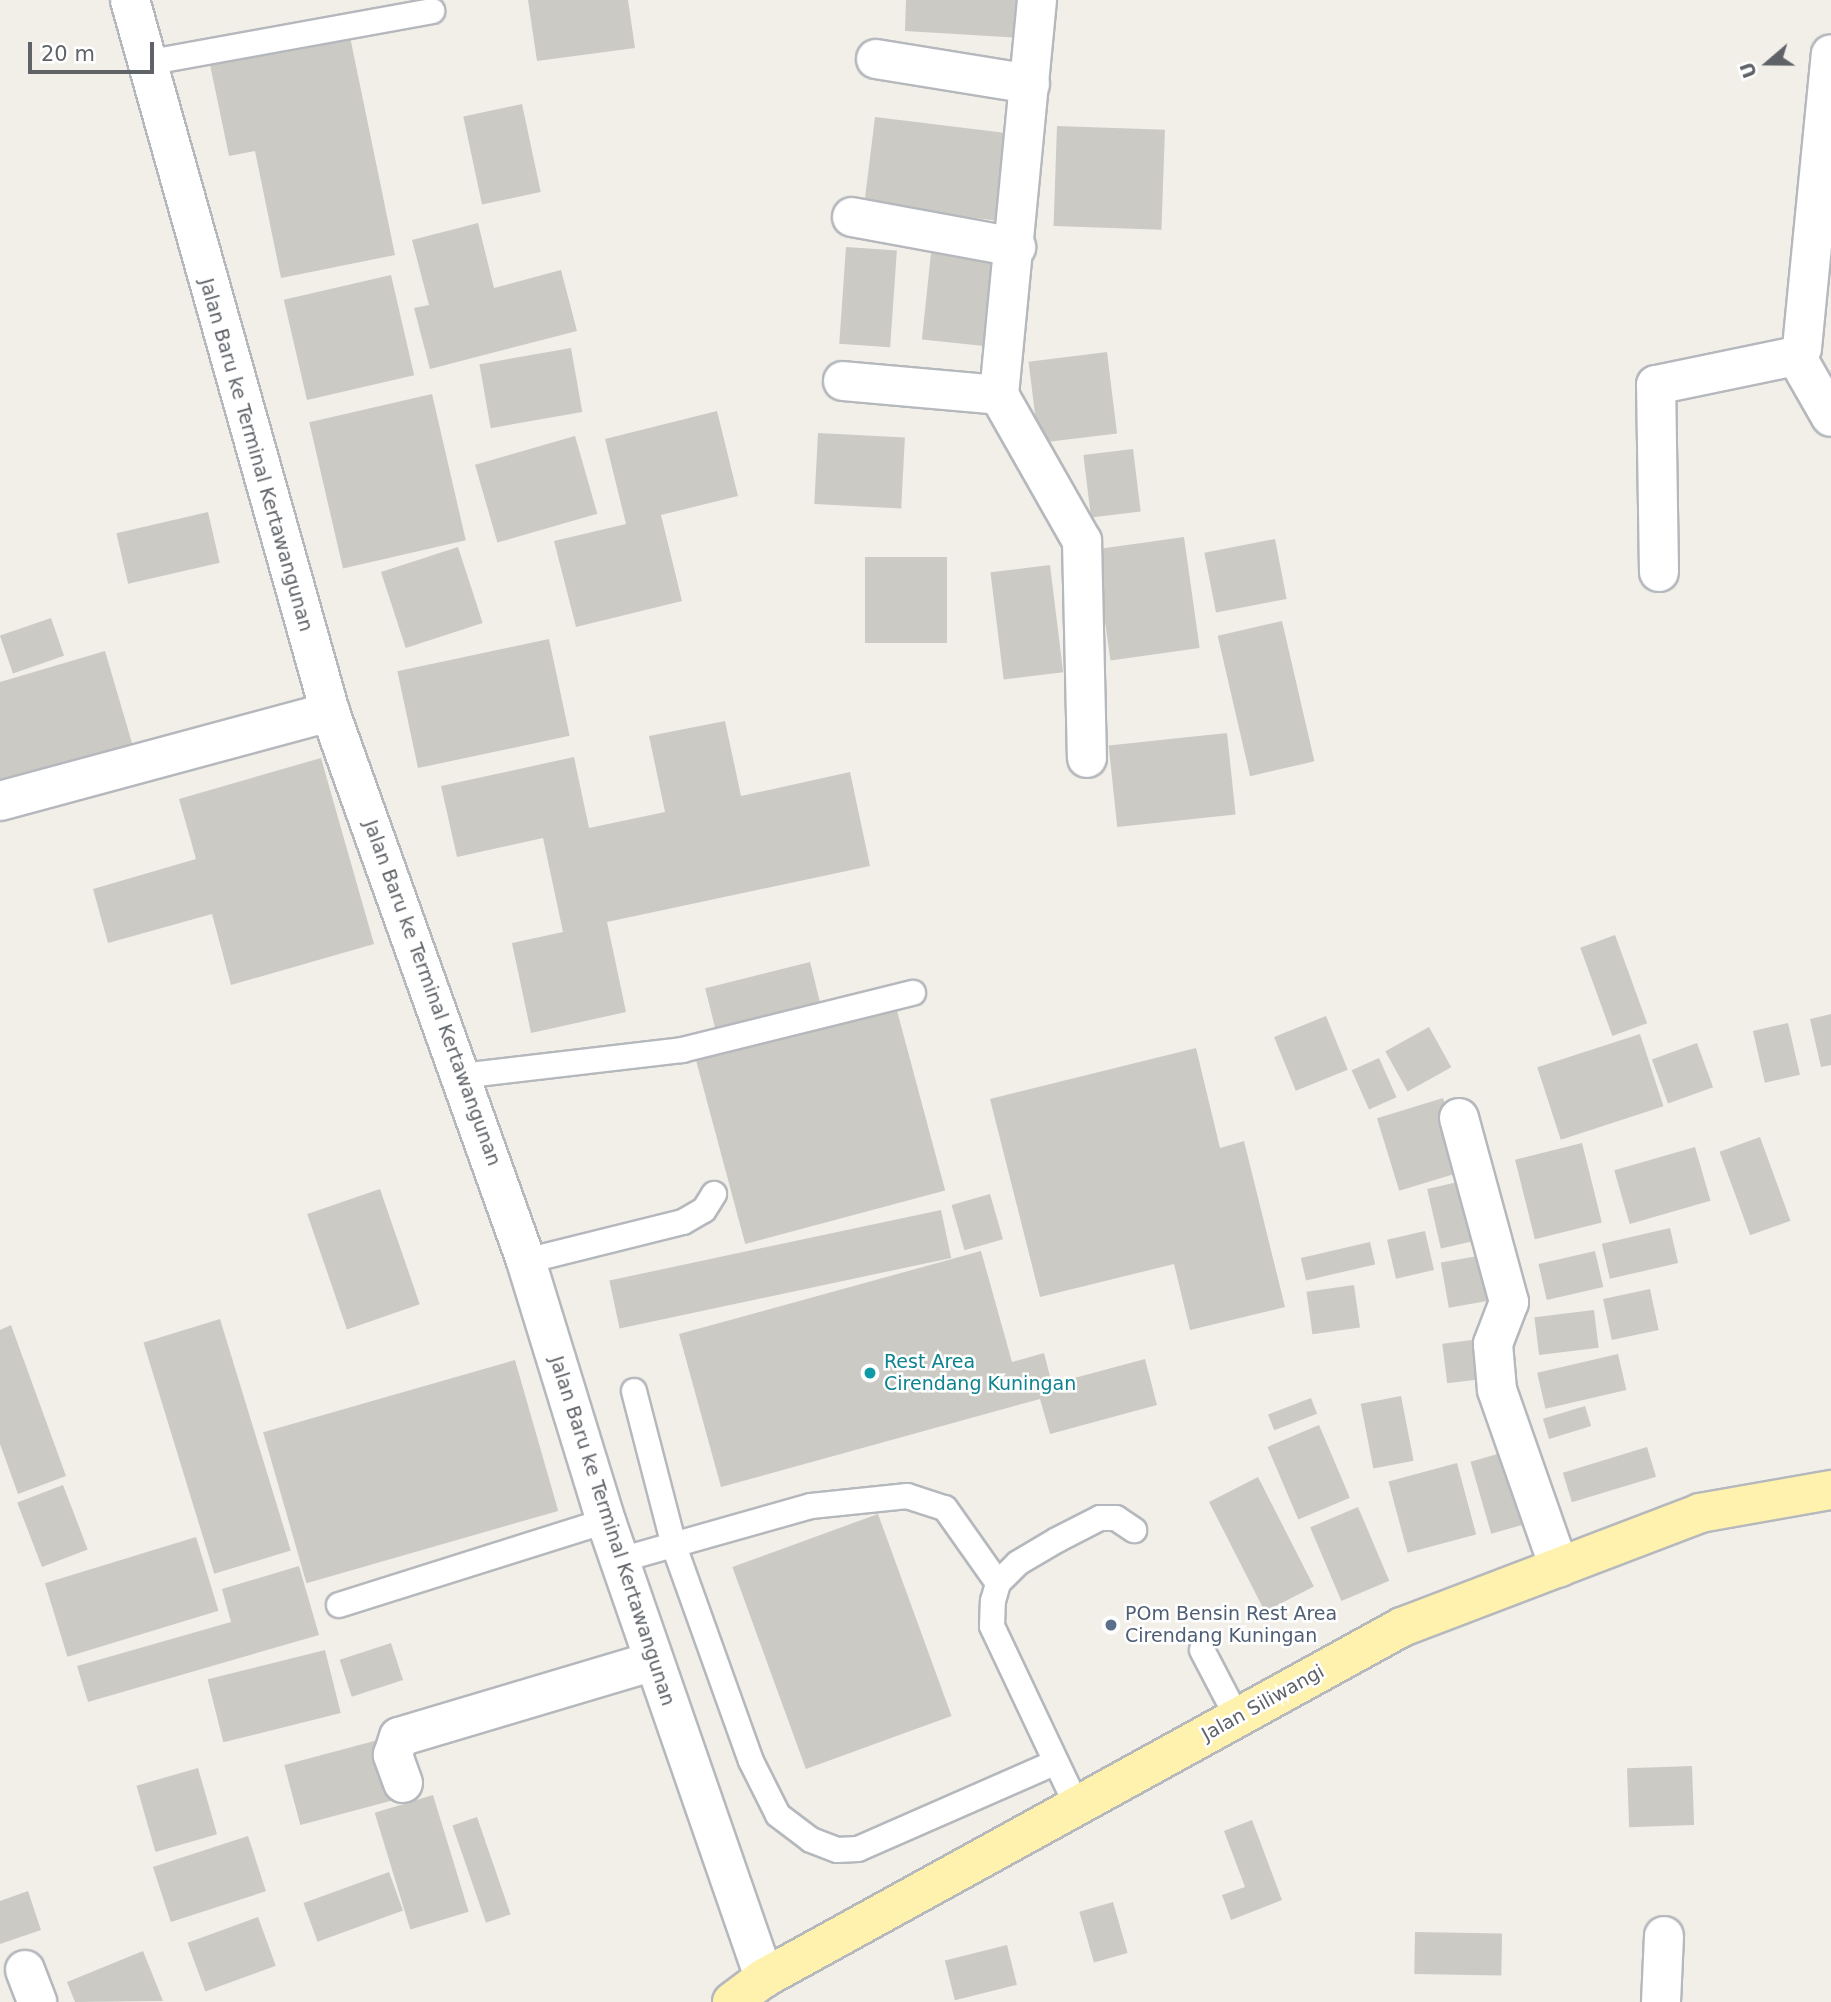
<!DOCTYPE html>
<html>
<head>
<meta charset="utf-8">
<style>
	body { margin:0 }
	#map { position:relative; width:1831px; height:2002px; overflow:hidden; background:#f1efe8; font-family:"DejaVu Sans",sans-serif }
	div>[style] { position:absolute }
	.building>* { inset:0; background:#cccac5; transform-origin:0 0 }
	.roads { filter:drop-shadow(2px 0 #b5b8bc) drop-shadow(-2px 0 #b5b8bc) drop-shadow(0 2px #b5b8bc) drop-shadow(0 -2px #b5b8bc) }
	.lane>* { height:24px; margin:-12px; padding:0 12px; transform-origin:12px; border-radius:12px; background:#fff }
	.street>* { height:38px; margin:-19px; padding:0 19px; transform-origin:19px; border-radius:19px; background:#fff }
	.secondary>* { height:38px; margin:-19px; padding:0 19px; transform-origin:19px; border-radius:19px; background:#fff }
	.primary>* { height:38px; margin:-19px; padding:0 19px; transform-origin:19px; border-radius:19px; background:#fff2af }
	.dots>* { width:19px; height:19px; translate:-50% -50%; box-sizing:border-box; border:4px solid #fff; border-radius:50% }
	span { translate:-50% -50%; white-space:nowrap; text-align:center; line-height:1.15; -webkit-text-stroke:5px #fff; paint-order:stroke }
	.street-label { font-size:19px; color:#5f6368 }
	.culture-label { font-size:19px; color:#0d838f }
	.left { translate:0 -50%; text-align:left }
	.service-label { font-size:19px; color:#4e5e75 }
	.north { position:absolute; left:1733px; top:28px; width:70px; height:70px; -webkit-text-stroke:5px #fff; paint-order:stroke; rotate:250deg; font-size:19px; font-weight:700; line-height:28px; text-align:center; color:#5f6368 }
	.north::after { content:''; display:block; margin:auto; width:24px; height:32px; background:#5f6368; clip-path:polygon(50% 0,100% 100%,50% 72%,0 100%) }
	.scale { position:absolute; left:28px; top:42px; width:126px; height:32px; box-sizing:border-box; border:4px solid #5f6368; border-top:0; padding-left:9px; font-size:21px; line-height:24px; white-space:nowrap; color:#5f6368; -webkit-text-stroke:5px #fff; paint-order:stroke }
</style>
</head>
<body>
<div id="map">
	<div class="building">
		<div style="clip-path:polygon(528px 0,628px 0,635px 48px,537px 61px)"></div>
		<div style="clip-path:polygon(906px 0,1024px 0,1022px 38px,905px 31px)"></div>
		<div style="clip-path:polygon(348px 27px,395px 255px,281px 278px,255px 151px,229px 156px,208px 55px)"></div>
		<div style="left:522px;top:104px;width:90px;height:60px;rotate:78deg"></div>
		<div style="left:875px;top:117px;width:134px;height:88px;rotate:7deg"></div>
		<div style="left:1057px;top:126px;width:108px;height:100px;rotate:2deg"></div>
		<div style="clip-path:polygon(478px 223px,494px 288px,561px 270px,577px 331px,430px 369px,414px 308px,429px 305px,412px 240px)"></div>
		<div style="left:846px;top:247px;width:51px;height:97px;rotate:4deg"></div>
		<div style="left:931px;top:253px;width:65px;height:87px;rotate:6deg"></div>
		<div style="left:391px;top:275px;width:103px;height:110px;rotate:77deg"></div>
		<div style="left:571px;top:348px;width:65px;height:93px;rotate:80deg"></div>
		<div style="left:1107px;top:352px;width:82px;height:79px;rotate:83deg"></div>
		<div style="left:432px;top:394px;width:150px;height:126px;rotate:77deg"></div>
		<div style="clip-path:polygon(717px 411px,738px 496px,661px 515px,682px 601px,576px 627px,554px 541px,626px 524px,605px 439px)"></div>
		<div style="left:818px;top:433px;width:87px;height:71px;rotate:3deg"></div>
		<div style="left:575px;top:436px;width:81px;height:104px;rotate:74deg"></div>
		<div style="left:1133px;top:449px;width:63px;height:50px;rotate:83deg"></div>
		<div style="left:208px;top:512px;width:52px;height:94px;rotate:77deg"></div>
		<div style="left:1184px;top:537px;width:112px;height:90px;rotate:82deg"></div>
		<div style="left:1275px;top:539px;width:61px;height:72px;rotate:79deg"></div>
		<div style="left:458px;top:547px;width:80px;height:81px;rotate:72deg"></div>
		<div style="left:865px;top:557px;width:82px;height:86px"></div>
		<div style="left:1050px;top:565px;width:108px;height:60px;rotate:83deg"></div>
		<div style="left:51px;top:618px;width:40px;height:54px;rotate:71deg"></div>
		<div style="left:1282px;top:621px;width:144px;height:66px;rotate:77deg"></div>
		<div style="left:549px;top:639px;width:99px;height:155px;rotate:78deg"></div>
		<div style="clip-path:polygon(105px 651px,134px 750px,0 790px,0 682px)"></div>
		<div style="clip-path:polygon(725px 721px,741px 796px,850px 772px,870px 866px,607px 922px,626px 1012px,531px 1033px,512px 943px,563px 932px,543px 838px,457px 857px,441px 786px,574px 757px,589px 828px,665px 812px,649px 736px)"></div>
		<div style="left:1227px;top:733px;width:82px;height:119px;rotate:84deg"></div>
		<div style="clip-path:polygon(321px 758px,374px 944px,231px 985px,212px 914px,108px 943px,93px 889px,196px 859px,179px 799px)"></div>
		<div style="left:1615px;top:935px;width:94px;height:37px;rotate:70deg"></div>
		<div style="left:810px;top:962px;width:46px;height:108px;rotate:76deg"></div>
		<div style="left:896px;top:1007px;width:190px;height:207px;rotate:75deg"></div>
		<div style="clip-path:polygon(1831px 1014px,1831px 1065px,1821px 1067px,1810px 1019px)"></div>
		<div style="left:1326px;top:1016px;width:58px;height:56px;rotate:68deg"></div>
		<div style="left:1788px;top:1023px;width:53px;height:36px;rotate:77deg"></div>
		<div style="left:1429px;top:1027px;width:46px;height:50px;rotate:61deg"></div>
		<div style="left:1640px;top:1034px;width:76px;height:108px;rotate:72deg"></div>
		<div style="left:1697px;top:1043px;width:47px;height:48px;rotate:70deg"></div>
		<div style="clip-path:polygon(1196px 1048px,1220px 1148px,1244px 1141px,1285px 1307px,1190px 1330px,1174px 1264px,1040px 1297px,990px 1099px)"></div>
		<div style="left:1379px;top:1058px;width:43px;height:30px;rotate:66deg"></div>
		<div style="left:1443px;top:1098px;width:76px;height:69px;rotate:73deg"></div>
		<div style="left:1760px;top:1137px;width:89px;height:43px;rotate:70deg"></div>
		<div style="left:1582px;top:1143px;width:82px;height:69px;rotate:76deg"></div>
		<div style="left:1695px;top:1147px;width:56px;height:84px;rotate:74deg"></div>
		<div style="left:1471px;top:1179px;width:61px;height:45px;rotate:77deg"></div>
		<div style="left:380px;top:1189px;width:122px;height:77px;rotate:71deg"></div>
		<div style="left:990px;top:1194px;width:47px;height:40px;rotate:74deg"></div>
		<div style="left:941px;top:1210px;width:49px;height:339px;rotate:78deg"></div>
		<div style="left:1670px;top:1228px;width:36px;height:70px;rotate:77deg"></div>
		<div style="left:1425px;top:1231px;width:40px;height:39px;rotate:77deg"></div>
		<div style="left:1370px;top:1242px;width:23px;height:71px;rotate:77deg"></div>
		<div style="clip-path:polygon(981px 1251px,1012px 1362px,1044px 1353px,1052px 1384px,1145px 1359px,1157px 1405px,1050px 1434px,1040px 1399px,721px 1487px,679px 1334px)"></div>
		<div style="left:1595px;top:1251px;width:37px;height:58px;rotate:77deg"></div>
		<div style="left:1495px;top:1253px;width:46px;height:55px;rotate:80deg"></div>
		<div style="left:1354px;top:1285px;width:43px;height:48px;rotate:82deg"></div>
		<div style="left:1650px;top:1289px;width:42px;height:48px;rotate:78deg"></div>
		<div style="left:1594px;top:1310px;width:38px;height:60px;rotate:83deg"></div>
		<div style="left:220px;top:1319px;width:242px;height:80px;rotate:73deg"></div>
		<div style="clip-path:polygon(11px 1325px,66px 1476px,18px 1494px,0 1444px,0 1330px)"></div>
		<div style="left:1480px;top:1339px;width:40px;height:38px;rotate:83deg"></div>
		<div style="left:1618px;top:1354px;width:37px;height:83px;rotate:77deg"></div>
		<div style="left:515px;top:1360px;width:157px;height:262px;rotate:74deg"></div>
		<div style="left:1401px;top:1396px;width:66px;height:41px;rotate:79deg"></div>
		<div style="left:1311px;top:1398px;width:17px;height:46px;rotate:69deg"></div>
		<div style="left:1585px;top:1406px;width:21px;height:44px;rotate:73deg"></div>
		<div style="left:1319px;top:1425px;width:79px;height:56px;rotate:67deg"></div>
		<div style="left:1647px;top:1447px;width:31px;height:88px;rotate:73deg"></div>
		<div style="left:1508px;top:1451px;width:75px;height:39px;rotate:74deg"></div>
		<div style="left:1457px;top:1463px;width:74px;height:71px;rotate:75deg"></div>
		<div style="left:1258px;top:1477px;width:123px;height:55px;rotate:63deg"></div>
		<div style="left:63px;top:1485px;width:69px;height:49px;rotate:69deg"></div>
		<div style="left:1358px;top:1507px;width:80px;height:52px;rotate:67deg"></div>
		<div style="left:878px;top:1514px;width:215px;height:155px;rotate:70deg"></div>
		<div style="left:196px;top:1537px;width:77px;height:158px;rotate:73deg"></div>
		<div style="clip-path:polygon(299px 1566px,319px 1635px,88px 1702px,77px 1666px,231px 1622px,222px 1589px)"></div>
		<div style="left:391px;top:1643px;width:39px;height:54px;rotate:72deg"></div>
		<div style="left:325px;top:1650px;width:65px;height:121px;rotate:76deg"></div>
		<div style="left:378px;top:1740px;width:62px;height:97px;rotate:75deg"></div>
		<div style="left:1692px;top:1766px;width:59px;height:65px;rotate:88deg"></div>
		<div style="left:198px;top:1768px;width:69px;height:64px;rotate:74deg"></div>
		<div style="left:433px;top:1795px;width:122px;height:61px;rotate:73deg"></div>
		<div style="left:477px;top:1817px;width:103px;height:26px;rotate:71deg"></div>
		<div style="clip-path:polygon(1252px 1820px,1282px 1900px,1231px 1920px,1222px 1895px,1245px 1887px,1224px 1831px)"></div>
		<div style="left:248px;top:1836px;width:58px;height:100px;rotate:72deg"></div>
		<div style="left:389px;top:1872px;width:41px;height:91px;rotate:70deg"></div>
		<div style="clip-path:polygon(28px 1891px,41px 1930px,0 1944px,0 1901px)"></div>
		<div style="left:1113px;top:1902px;width:53px;height:35px;rotate:74deg"></div>
		<div style="left:258px;top:1917px;width:52px;height:75px;rotate:70deg"></div>
		<div style="left:1415px;top:1932px;width:87px;height:42px;rotate:1deg"></div>
		<div style="left:1007px;top:1945px;width:41px;height:64px;rotate:76deg"></div>
		<div style="clip-path:polygon(143px 1951px,163px 2001px,75px 2002px,67px 1982px)"></div>
	</div>
	<div class="roads">
		<div class="lane">
			<div style="left:146px;top:63px;width:291px;rotate:-10.3deg"></div>
			<div style="left:461px;top:1076px;width:223px;rotate:-6.7deg"></div>
			<div style="left:682px;top:1050px;width:238px;rotate:-13.9deg"></div>
			<div style="left:526px;top:1261px;width:162px;rotate:-14deg"></div>
			<div style="left:683px;top:1222px;width:24px;rotate:-30deg"></div>
			<div style="left:704px;top:1210px;width:19px;rotate:-58deg"></div>
			<div style="left:634px;top:1391px;width:160px;rotate:75.5deg"></div>
			<div style="left:674px;top:1546px;width:228px;rotate:70.3deg"></div>
			<div style="left:751px;top:1761px;width:60px;rotate:63.4deg"></div>
			<div style="left:778px;top:1815px;width:41px;rotate:37.1deg"></div>
			<div style="left:811px;top:1840px;width:28px;rotate:21deg"></div>
			<div style="left:837px;top:1850px;width:21px;rotate:-3deg"></div>
			<div style="left:858px;top:1849px;width:216px;rotate:-23.7deg"></div>
			<div style="left:620px;top:1560px;width:198px;rotate:-15.8deg"></div>
			<div style="left:811px;top:1506px;width:97px;rotate:-5.9deg"></div>
			<div style="left:907px;top:1496px;width:40px;rotate:18deg"></div>
			<div style="left:945px;top:1508px;width:92px;rotate:54.8deg"></div>
			<div style="left:339px;top:1605px;width:280px;rotate:-17.5deg"></div>
			<div style="left:1202px;top:1650px;width:76px;rotate:62.4deg"></div>
			<div style="left:1077px;top:1806px;width:199px;rotate:-115.3deg"></div>
			<div style="left:992px;top:1626px;width:25px;rotate:-88deg"></div>
			<div style="left:993px;top:1601px;width:19px;rotate:-74deg"></div>
			<div style="left:998px;top:1583px;width:28px;rotate:-45deg"></div>
			<div style="left:1018px;top:1563px;width:45px;rotate:-30.5deg"></div>
			<div style="left:1057px;top:1540px;width:48px;rotate:-27.1deg"></div>
			<div style="left:1100px;top:1518px;width:16px"></div>
			<div style="left:1116px;top:1518px;width:22px;rotate:34deg"></div>
		</div>
		<div class="street">
			<div style="left:1037px;top:0;width:397px;rotate:95.5deg"></div>
			<div style="left:999px;top:395px;width:168px;rotate:60.4deg"></div>
			<div style="left:1082px;top:541px;width:217px;rotate:88.7deg"></div>
			<div style="left:876px;top:59px;width:156px;rotate:9.2deg"></div>
			<div style="left:852px;top:217px;width:167px;rotate:10.4deg"></div>
			<div style="left:1796px;top:356px;width:70px;rotate:60.2deg"></div>
			<div style="left:843px;top:381px;width:157px;rotate:5.1deg"></div>
			<div style="left:1659px;top:572px;width:187px;rotate:-90.9deg"></div>
			<div style="left:1656px;top:385px;width:143px;rotate:-11.7deg"></div>
			<div style="left:1796px;top:356px;width:10px;rotate:-53deg"></div>
			<div style="left:1802px;top:348px;width:295px;rotate:-84.4deg"></div>
			<div style="left:0;top:801px;width:342px;rotate:-15.1deg"></div>
			<div style="left:1459px;top:1118px;width:191px;rotate:74.8deg"></div>
			<div style="left:1509px;top:1302px;width:45px;rotate:110.9deg"></div>
			<div style="left:1493px;top:1344px;width:46px;rotate:85deg"></div>
			<div style="left:1497px;top:1390px;width:188px;rotate:70.7deg"></div>
			<div style="left:403px;top:1783px;width:30px;rotate:-110deg"></div>
			<div style="left:393px;top:1755px;width:19px;rotate:-72deg"></div>
			<div style="left:399px;top:1737px;width:266px;rotate:-16.6deg"></div>
			<div style="left:25px;top:1970px;width:34px;rotate:69deg"></div>
			<div style="left:1661px;top:2002px;width:66px;rotate:-87.4deg"></div>
		</div>
		<div class="secondary">
			<div style="left:130px;top:0;width:740px;rotate:74.31deg"></div>
			<div style="left:330px;top:712px;width:583px;rotate:70.35deg"></div>
			<div style="left:526px;top:1261px;width:272px;rotate:72.9deg"></div>
			<div style="left:606px;top:1521px;width:484px;rotate:70.9deg"></div>
		</div>
		<div class="primary">
			<div style="left:732px;top:2002px;width:40px;rotate:-37deg"></div>
			<div style="left:764px;top:1978px;width:728px;rotate:-28.82deg"></div>
			<div style="left:1402px;top:1627px;width:319px;rotate:-20.9deg"></div>
			<div style="left:1700px;top:1513px;width:133px;rotate:-10deg"></div>
		</div>
	</div>
	<div class="dots">
		<div style="left:870px;top:1373px;background:#0f9aa8"></div>
		<div style="left:1111px;top:1625px;background:#5c6f8a"></div>
	</div>
	<div class="street-label">
		<span style="left:256px;top:455px;rotate:74deg">Jalan Baru ke Terminal Kertawangunan</span>
		<span style="left:432px;top:993px;rotate:70deg">Jalan Baru ke Terminal Kertawangunan</span>
		<span style="left:612px;top:1531px;rotate:72deg">Jalan Baru ke Terminal Kertawangunan</span>
		<span style="left:1263px;top:1703px;rotate:-29deg">Jalan Siliwangi</span>
	</div>
	<div class="culture-label">
		<span class="left" style="left:884px;top:1373px">Rest Area<br>Cirendang Kuningan</span>
	</div>
	<div class="service-label">
		<span class="left" style="left:1125px;top:1625px">POm Bensin Rest Area<br>Cirendang Kuningan</span>
	</div>
	<div class="north">U</div>
	<div class="scale">20 m</div>
</div>
</body>
</html>
